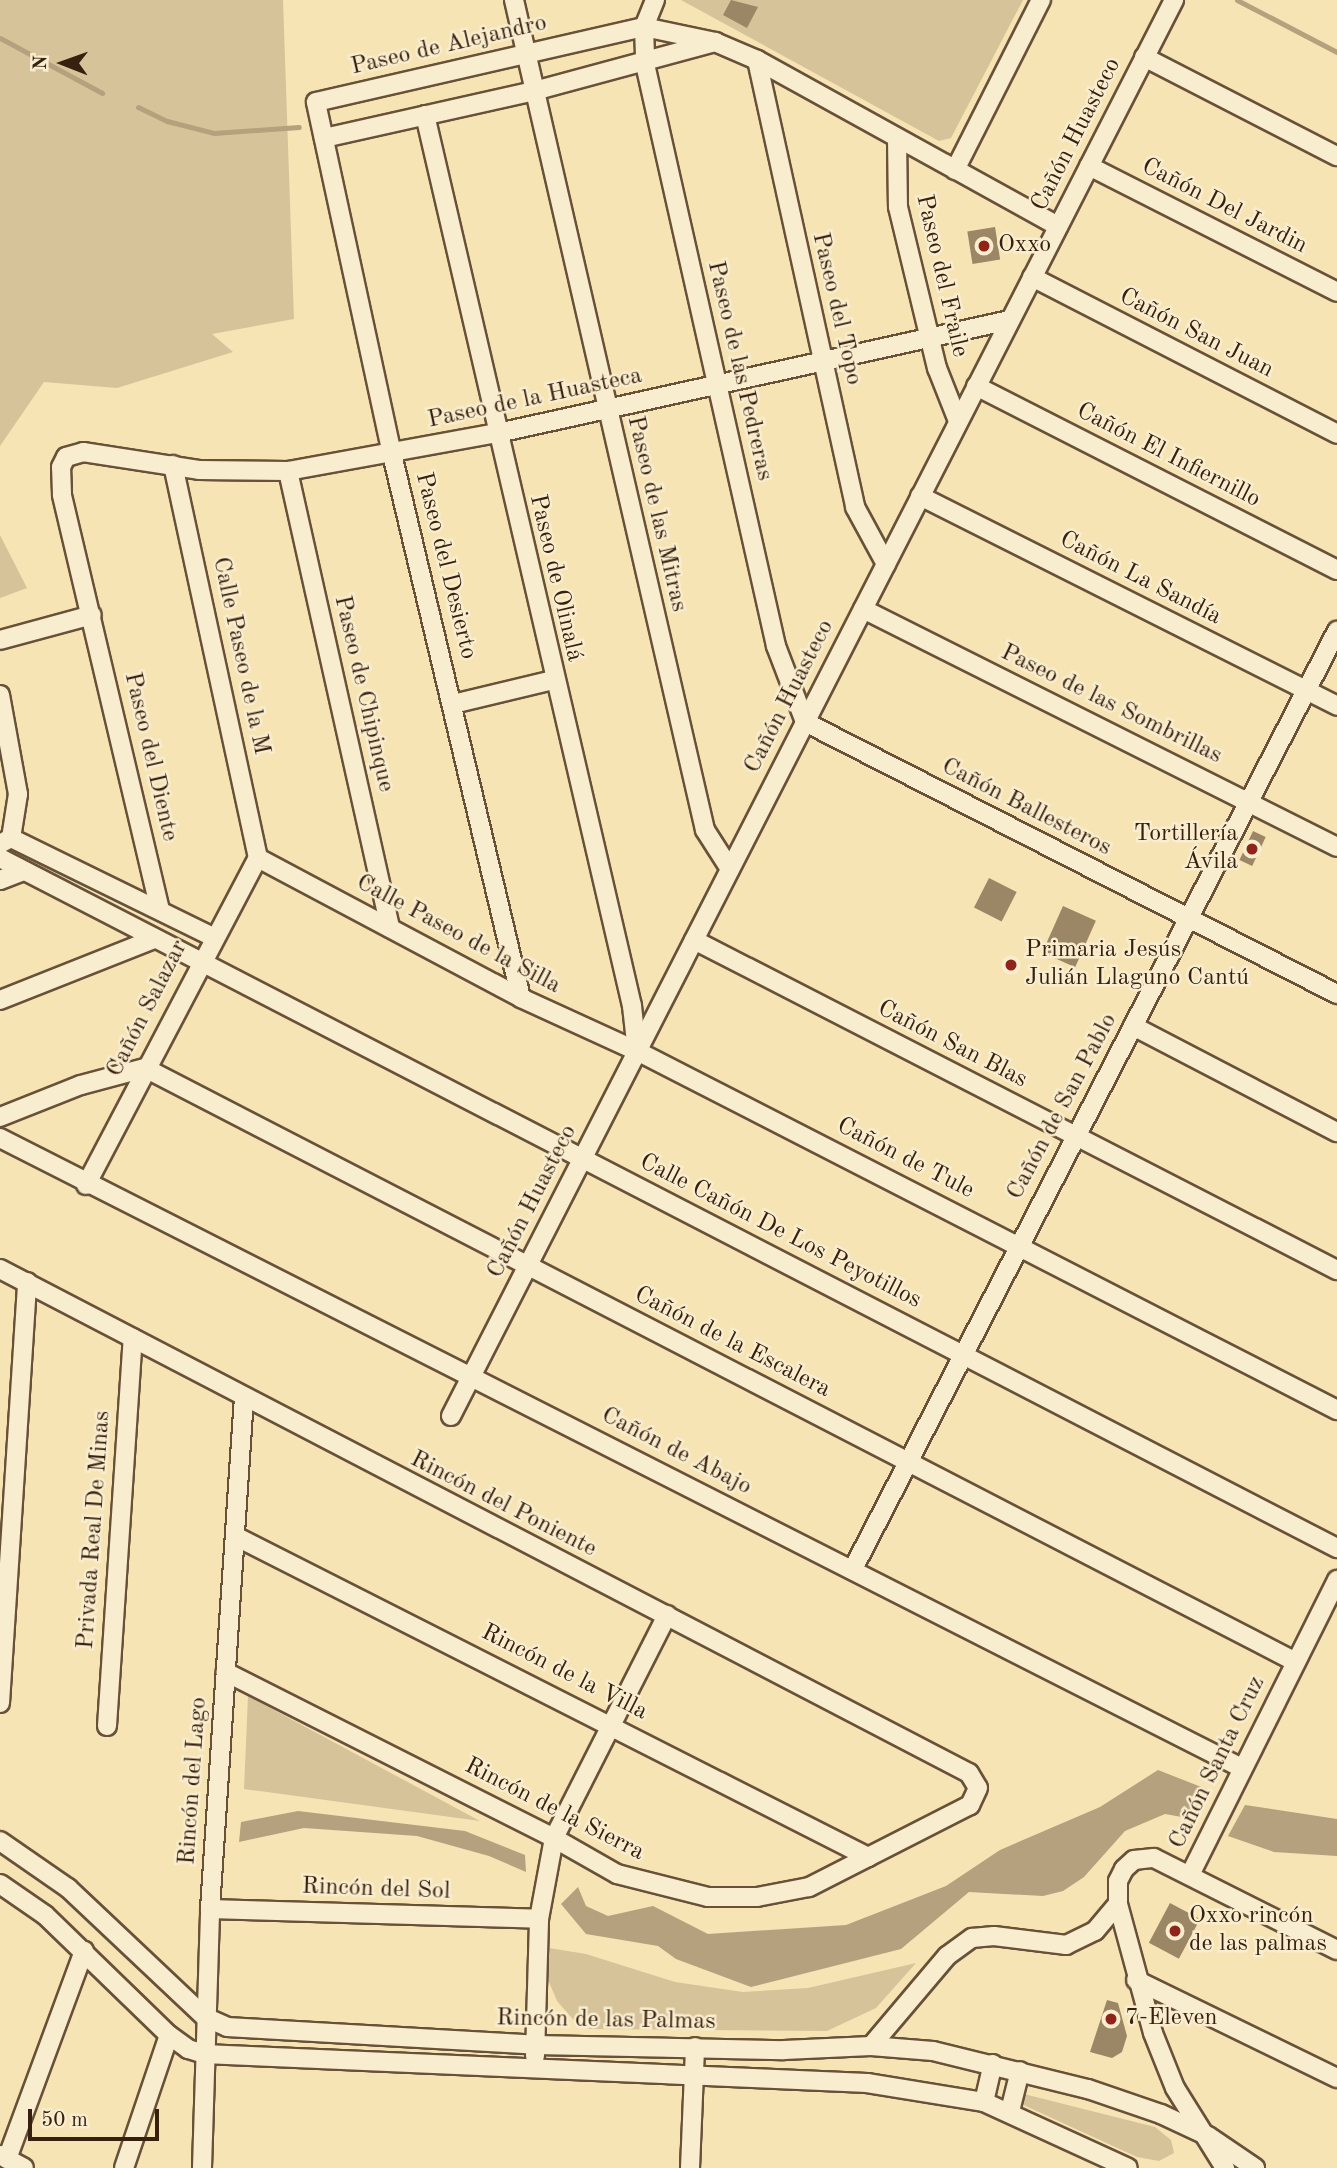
<!DOCTYPE html>
<html>
<head>
<meta charset="utf-8">
<style>
	body { margin:0 }
	#map { position:relative; width:1337px; height:2168px; overflow:hidden; background:#f6e4b5; font-family:"Old Standard TT",serif }
	div>[style] { position:absolute }
	.green>* { inset:0; background:#d6c399 }
	.water>* { inset:0; background:#b5a17d }
	.stream>* { height:5px; margin:-2.5px; padding:0 2.5px; transform-origin:2.5px; border-radius:2.5px; background:#b5a17d }
	.building>* { inset:0; background:#9b8665; transform-origin:0 0 }
	.roads { filter:drop-shadow(2px 0 #685138) drop-shadow(-2px 0 #685138) drop-shadow(0 2px #685138) drop-shadow(0 -2px #685138) }
	.minor>* { height:18px; margin:-9px; padding:0 9px; transform-origin:9px; border-radius:9px; background:#f9edcf }
	.dots>* { width:19px; height:19px; translate:-50% -50%; box-sizing:border-box; border:4px solid #f9edcf; border-radius:50% }
	span { translate:-50% -50%; white-space:nowrap; text-align:center; line-height:1.15; -webkit-text-stroke:5px #f9edcf; paint-order:stroke }
	.street-label { font-size:24px; color:#38200f }
	.poi-label { font-size:24px; color:#38200f }
	.left { translate:0 -50%; text-align:left }
	.right { translate:-100% -50%; text-align:right }
	.north { position:absolute; left:28px; top:28px; width:70px; height:70px; -webkit-text-stroke:5px #f9edcf; paint-order:stroke; rotate:271deg; font-size:19px; font-weight:700; line-height:28px; text-align:center; color:#38200f }
	.north::after { content:''; display:block; margin:auto; width:24px; height:32px; background:#38200f; clip-path:polygon(50% 0,100% 100%,50% 72%,0 100%) }
	.scale { position:absolute; left:28px; top:2109px; width:131px; height:32px; box-sizing:border-box; border:4px solid #38200f; border-top:0; padding-left:9px; font-size:21px; line-height:24px; white-space:nowrap; color:#38200f; -webkit-text-stroke:5px #f9edcf; paint-order:stroke }
</style>
</head>
<body>
<div id="map">
	<div class="green">
		<div style="clip-path:polygon(0 0,283px 0,294px 319px,212px 334px,233px 352px,117px 388px,44px 382px,0 446px)"></div>
		<div style="clip-path:polygon(681px 0,1023px 0,951px 138px,939px 141px)"></div>
		<div style="clip-path:polygon(0 535px,27px 588px,0 598px)"></div>
		<div style="clip-path:polygon(248px 1696px,480px 1821px,244px 1789px)"></div>
		<div style="clip-path:polygon(549px 1948px,586px 1954px,675px 1982px,743px 1992px,808px 1988px,916px 1963px,876px 2008px,827px 2031px,588px 2029px,578px 2025px,557px 2001px,549px 1982px)"></div>
		<div style="clip-path:polygon(1020px 2093px,1155px 2127px,1171px 2140px,1174px 2153px,1159px 2161px,1137px 2157px,1019px 2103px)"></div>
	</div>
	<div class="water">
		<div style="clip-path:polygon(1158px 1770px,1209px 1790px,1193px 1819px,1165px 1814px,1125px 1831px,1084px 1877px,1063px 1891px,1043px 1896px,969px 1892px,901px 1949px,751px 1987px,676px 1959px,658px 1946px,586px 1934px,561px 1904px,578px 1887px,586px 1906px,608px 1916px,653px 1906px,708px 1934px,846px 1925px,946px 1886px,1000px 1850px,1100px 1807px)"></div>
		<div style="clip-path:polygon(1245px 1805px,1337px 1819px,1337px 1856px,1274px 1852px,1228px 1836px)"></div>
		<div style="clip-path:polygon(298px 1811px,465px 1831px,525px 1855px,526px 1872px,489px 1856px,417px 1836px,304px 1828px,239px 1842px,241px 1822px)"></div>
	</div>
	<div class="stream">
		<div style="left:1237px;top:0;width:113px;rotate:27.5deg"></div>
		<div style="left:0;top:38px;width:116px;rotate:28.3deg"></div>
		<div style="left:138px;top:107px;width:32px;rotate:26deg"></div>
		<div style="left:167px;top:121px;width:49px;rotate:14.3deg"></div>
		<div style="left:214px;top:133px;width:85px;rotate:-4deg"></div>
	</div>
	<div class="building">
		<div style="clip-path:polygon(731px 0,758px 7px,747px 28px,723px 15px)"></div>
		<div style="left:995px;top:227px;width:33px;height:28px;rotate:81deg"></div>
		<div style="left:1253px;top:831px;width:14px;height:32px;rotate:25deg"></div>
		<div style="left:989px;top:878px;width:31px;height:33px;rotate:27deg"></div>
		<div style="left:1063px;top:906px;width:36px;height:51px;rotate:24deg"></div>
		<div style="left:1170px;top:1903px;width:34px;height:45px;rotate:28deg"></div>
		<div style="clip-path:polygon(1107px 2000px,1118px 2003px,1127px 2036px,1122px 2052px,1112px 2058px,1090px 2052px)"></div>
	</div>
	<div class="roads">
		<div class="minor">
			<div style="left:514px;top:0;width:852px;rotate:77.04deg"></div>
			<div style="left:705px;top:830px;width:46px;rotate:57.3deg"></div>
			<div style="left:655px;top:0;width:29px;rotate:112deg"></div>
			<div style="left:644px;top:27px;width:37px;rotate:88deg"></div>
			<div style="left:645px;top:64px;width:597px;rotate:77.31deg"></div>
			<div style="left:776px;top:646px;width:81px;rotate:69.1deg"></div>
			<div style="left:805px;top:722px;width:598px;rotate:27.08deg"></div>
			<div style="left:1144px;top:57px;width:217px;rotate:27.2deg"></div>
			<div style="left:757px;top:60px;width:458px;rotate:77.6deg"></div>
			<div style="left:855px;top:507px;width:65px;rotate:61.5deg"></div>
			<div style="left:425px;top:115px;width:915px;rotate:76.92deg"></div>
			<div style="left:632px;top:1006px;width:45px;rotate:83.7deg"></div>
			<div style="left:324px;top:138px;width:215px;rotate:-12.6deg"></div>
			<div style="left:534px;top:91px;width:188px;rotate:-15.1deg"></div>
			<div style="left:897px;top:138px;width:69px;rotate:89.2deg"></div>
			<div style="left:898px;top:207px;width:166px;rotate:76.4deg"></div>
			<div style="left:937px;top:368px;width:57px;rotate:68.4deg"></div>
			<div style="left:1089px;top:166px;width:278px;rotate:26.9deg"></div>
			<div style="left:955px;top:170px;width:191px;rotate:-63.2deg"></div>
			<div style="left:1032px;top:277px;width:343px;rotate:27.2deg"></div>
			<div style="left:976px;top:386px;width:405px;rotate:27deg"></div>
			<div style="left:173px;top:465px;width:402px;rotate:77.8deg"></div>
			<div style="left:288px;top:471px;width:468px;rotate:77.4deg"></div>
			<div style="left:920px;top:496px;width:467px;rotate:26.7deg"></div>
			<div style="left:863px;top:609px;width:530px;rotate:26.66deg"></div>
			<div style="left:0;top:640px;width:95px;rotate:-15.2deg"></div>
			<div style="left:0;top:695px;width:101px;rotate:79.7deg"></div>
			<div style="left:18px;top:794px;width:45px;rotate:99deg"></div>
			<div style="left:453px;top:704px;width:103px;rotate:-13.5deg"></div>
			<div style="left:0;top:844px;width:13px;rotate:-29deg"></div>
			<div style="left:11px;top:838px;width:225px;rotate:26.1deg"></div>
			<div style="left:0;top:858px;width:1505px;rotate:27.3deg"></div>
			<div style="left:258px;top:858px;width:298px;rotate:28deg"></div>
			<div style="left:521px;top:998px;width:128px;rotate:24.6deg"></div>
			<div style="left:637px;top:1051px;width:787px;rotate:27.15deg"></div>
			<div style="left:0;top:880px;width:25px;rotate:-21deg"></div>
			<div style="left:160px;top:910px;width:427px;rotate:-103.3deg"></div>
			<div style="left:62px;top:494px;width:27px;rotate:-92deg"></div>
			<div style="left:61px;top:467px;width:11px;rotate:-63deg"></div>
			<div style="left:66px;top:457px;width:18px;rotate:-16deg"></div>
			<div style="left:83px;top:452px;width:117px;rotate:8.8deg"></div>
			<div style="left:199px;top:470px;width:89px;rotate:0.6deg"></div>
			<div style="left:288px;top:471px;width:213px;rotate:-10.3deg"></div>
			<div style="left:498px;top:433px;width:524px;rotate:-12.45deg"></div>
			<div style="left:694px;top:940px;width:723px;rotate:27.17deg"></div>
			<div style="left:521px;top:998px;width:559px;rotate:-103.34deg"></div>
			<div style="left:392px;top:454px;width:360px;rotate:-102.2deg"></div>
			<div style="left:316px;top:102px;width:336px;rotate:-12.9deg"></div>
			<div style="left:644px;top:27px;width:73px;rotate:11.9deg"></div>
			<div style="left:715px;top:42px;width:46px;rotate:23.2deg"></div>
			<div style="left:757px;top:60px;width:344px;rotate:28.9deg"></div>
			<div style="left:0;top:1000px;width:166px;rotate:-21.6deg"></div>
			<div style="left:1133px;top:1026px;width:230px;rotate:27.5deg"></div>
			<div style="left:0;top:1117px;width:87px;rotate:-21.6deg"></div>
			<div style="left:81px;top:1085px;width:66px;rotate:-14.9deg"></div>
			<div style="left:145px;top:1068px;width:1295px;rotate:27.3deg"></div>
			<div style="left:0;top:1138px;width:1393px;rotate:26.9deg"></div>
			<div style="left:86px;top:1185px;width:369px;rotate:-62.3deg"></div>
			<div style="left:0;top:1269px;width:1092px;rotate:27.48deg"></div>
			<div style="left:969px;top:1773px;width:17px;rotate:59deg"></div>
			<div style="left:978px;top:1788px;width:19px;rotate:115deg"></div>
			<div style="left:970px;top:1805px;width:181px;rotate:153deg"></div>
			<div style="left:809px;top:1887px;width:53px;rotate:169.1deg"></div>
			<div style="left:757px;top:1897px;width:49px;rotate:180deg"></div>
			<div style="left:708px;top:1897px;width:94px;rotate:-165.8deg"></div>
			<div style="left:617px;top:1874px;width:73px;rotate:-150.3deg"></div>
			<div style="left:554px;top:1838px;width:368px;rotate:-153.2deg"></div>
			<div style="left:451px;top:1416px;width:1590px;rotate:-62.95deg"></div>
			<div style="left:235px;top:1536px;width:710px;rotate:26.89deg"></div>
			<div style="left:853px;top:1569px;width:1056px;rotate:-62.71deg"></div>
			<div style="left:0;top:1703px;width:422px;rotate:-86.3deg"></div>
			<div style="left:107px;top:1726px;width:389px;rotate:-86.2deg"></div>
			<div style="left:0;top:1841px;width:83px;rotate:34.7deg"></div>
			<div style="left:68px;top:1888px;width:188px;rotate:43.3deg"></div>
			<div style="left:205px;top:2017px;width:24px;rotate:24deg"></div>
			<div style="left:227px;top:2027px;width:310px;rotate:3.3deg"></div>
			<div style="left:536px;top:2045px;width:248px;rotate:1.2deg"></div>
			<div style="left:784px;top:2050px;width:87px;rotate:-2.6deg"></div>
			<div style="left:871px;top:2046px;width:62px;rotate:4.6deg"></div>
			<div style="left:933px;top:2051px;width:160px;rotate:13.8deg"></div>
			<div style="left:1088px;top:2089px;width:77px;rotate:18.9deg"></div>
			<div style="left:1161px;top:2114px;width:52px;rotate:25.1deg"></div>
			<div style="left:1208px;top:2136px;width:57px;rotate:34.2deg"></div>
			<div style="left:1190px;top:1875px;width:330px;rotate:-63.5deg"></div>
			<div style="left:0;top:1884px;width:55px;rotate:34.6deg"></div>
			<div style="left:45px;top:1915px;width:173px;rotate:44.1deg"></div>
			<div style="left:169px;top:2035px;width:24px;rotate:36deg"></div>
			<div style="left:188px;top:2049px;width:17px;rotate:17deg"></div>
			<div style="left:204px;top:2054px;width:664px;rotate:2.5deg"></div>
			<div style="left:867px;top:2083px;width:119px;rotate:9.2deg"></div>
			<div style="left:984px;top:2102px;width:158px;rotate:24.6deg"></div>
			<div style="left:210px;top:1909px;width:329px;rotate:1.7deg"></div>
			<div style="left:1136px;top:1980px;width:224px;rotate:26deg"></div>
			<div style="left:871px;top:2046px;width:118px;rotate:-49.8deg"></div>
			<div style="left:947px;top:1956px;width:31px;rotate:-36deg"></div>
			<div style="left:972px;top:1938px;width:22px;rotate:-5deg"></div>
			<div style="left:994px;top:1936px;width:73px;rotate:7.1deg"></div>
			<div style="left:1066px;top:1945px;width:32px;rotate:-26deg"></div>
			<div style="left:1095px;top:1931px;width:35px;rotate:-50deg"></div>
			<div style="left:535px;top:2056px;width:137px;rotate:-88.3deg"></div>
			<div style="left:539px;top:1919px;width:82px;rotate:-79.5deg"></div>
			<div style="left:554px;top:1838px;width:250px;rotate:-63.1deg"></div>
			<div style="left:984px;top:2102px;width:39px;rotate:-77deg"></div>
			<div style="left:1010px;top:2111px;width:41px;rotate:-76deg"></div>
			<div style="left:0;top:2155px;width:27px;rotate:28deg"></div>
			<div style="left:7px;top:2159px;width:222px;rotate:-69.7deg"></div>
			<div style="left:124px;top:2168px;width:140px;rotate:-71.3deg"></div>
			<div style="left:202px;top:2168px;width:259px;rotate:-88.2deg"></div>
			<div style="left:210px;top:1909px;width:513px;rotate:-86.2deg"></div>
			<div style="left:690px;top:2168px;width:121px;rotate:-87.6deg"></div>
			<div style="left:1225px;top:2168px;width:94px;rotate:-122deg"></div>
			<div style="left:1175px;top:2088px;width:59px;rotate:-111.8deg"></div>
			<div style="left:1153px;top:2033px;width:134px;rotate:-105.2deg"></div>
			<div style="left:1118px;top:1904px;width:23px;rotate:-90deg"></div>
			<div style="left:1118px;top:1881px;width:13px;rotate:-63deg"></div>
			<div style="left:1124px;top:1869px;width:13px;rotate:-42deg"></div>
			<div style="left:1134px;top:1860px;width:20px;rotate:-6deg"></div>
			<div style="left:1154px;top:1858px;width:205px;rotate:26.7deg"></div>
		</div>
	</div>
	<div class="dots">
		<div style="left:984px;top:246px;background:#8f2418"></div>
		<div style="left:1252px;top:849px;background:#8f2418"></div>
		<div style="left:1011px;top:965px;background:#8f2418"></div>
		<div style="left:1175px;top:1931px;background:#8f2418"></div>
		<div style="left:1111px;top:2019px;background:#8f2418"></div>
	</div>
	<div class="street-label">
		<span style="left:449px;top:46px;rotate:-13deg">Paseo de Alejandro</span>
		<span style="left:1077px;top:135px;rotate:-63deg">Cañón Huasteco</span>
		<span style="left:1224px;top:207px;rotate:27deg">Cañón Del Jardin</span>
		<span style="left:941px;top:276px;rotate:77deg">Paseo del Fraile</span>
		<span style="left:836px;top:309px;rotate:77deg">Paseo del Topo</span>
		<span style="left:1196px;top:334px;rotate:27deg">Cañón San Juan</span>
		<span style="left:739px;top:371px;rotate:77deg">Paseo de las Pedreras</span>
		<span style="left:535px;top:399px;rotate:-12deg">Paseo de la Huasteca</span>
		<span style="left:1168px;top:456px;rotate:27deg">Cañón El Infiernillo</span>
		<span style="left:656px;top:514px;rotate:77deg">Paseo de las Mitras</span>
		<span style="left:445px;top:566px;rotate:76deg">Paseo del Desierto</span>
		<span style="left:555px;top:578px;rotate:77deg">Paseo de Olinalá</span>
		<span style="left:1140px;top:579px;rotate:27deg">Cañón La Sandía</span>
		<span style="left:240px;top:656px;rotate:78deg">Calle Paseo de la M</span>
		<span style="left:363px;top:694px;rotate:77deg">Paseo de Chipinque</span>
		<span style="left:790px;top:697px;rotate:-63deg">Cañón Huasteco</span>
		<span style="left:1111px;top:705px;rotate:26deg">Paseo de las Sombrillas</span>
		<span style="left:150px;top:757px;rotate:77deg">Paseo del Diente</span>
		<span style="left:1026px;top:808px;rotate:27deg">Cañón Ballesteros</span>
		<span style="left:458px;top:935px;rotate:28deg">Calle Paseo de la Silla</span>
		<span style="left:148px;top:1009px;rotate:-63deg">Cañón Salazar</span>
		<span style="left:952px;top:1045px;rotate:27deg">Cañón San Blas</span>
		<span style="left:1063px;top:1107px;rotate:-62deg">Cañón de San Pablo</span>
		<span style="left:905px;top:1159px;rotate:27deg">Cañón de Tule</span>
		<span style="left:533px;top:1202px;rotate:-63deg">Cañón Huasteco</span>
		<span style="left:780px;top:1232px;rotate:27deg">Calle Cañón De Los Peyotillos</span>
		<span style="left:732px;top:1343px;rotate:27deg">Cañón de la Escalera</span>
		<span style="left:676px;top:1452px;rotate:27deg">Cañón de Abajo</span>
		<span style="left:503px;top:1505px;rotate:27deg">Rincón del Poniente</span>
		<span style="left:95px;top:1530px;rotate:-86deg">Privada Real De Minas</span>
		<span style="left:564px;top:1673px;rotate:27deg">Rincón de la Villa</span>
		<span style="left:1218px;top:1763px;rotate:-64deg">Cañón Santa Cruz</span>
		<span style="left:194px;top:1781px;rotate:-86deg">Rincón del Lago</span>
		<span style="left:554px;top:1810px;rotate:27deg">Rincón de la Sierra</span>
		<span style="left:376px;top:1890px;rotate:2deg">Rincón del Sol</span>
		<span style="left:606px;top:2021px;rotate:1deg">Rincón de las Palmas</span>
	</div>
	<div class="poi-label">
		<span class="left" style="left:998px;top:246px">Oxxo</span>
		<span class="right" style="left:1238px;top:849px">Tortillería<br>Ávila</span>
		<span class="left" style="left:1025px;top:965px">Primaria Jesús<br>Julián Llaguno Cantú</span>
		<span class="left" style="left:1189px;top:1931px">Oxxo rincón<br>de las palmas</span>
		<span class="left" style="left:1125px;top:2019px">7-Eleven</span>
	</div>
	<div class="north">N</div>
	<div class="scale">50 m</div>
</div>
</body>
</html>
